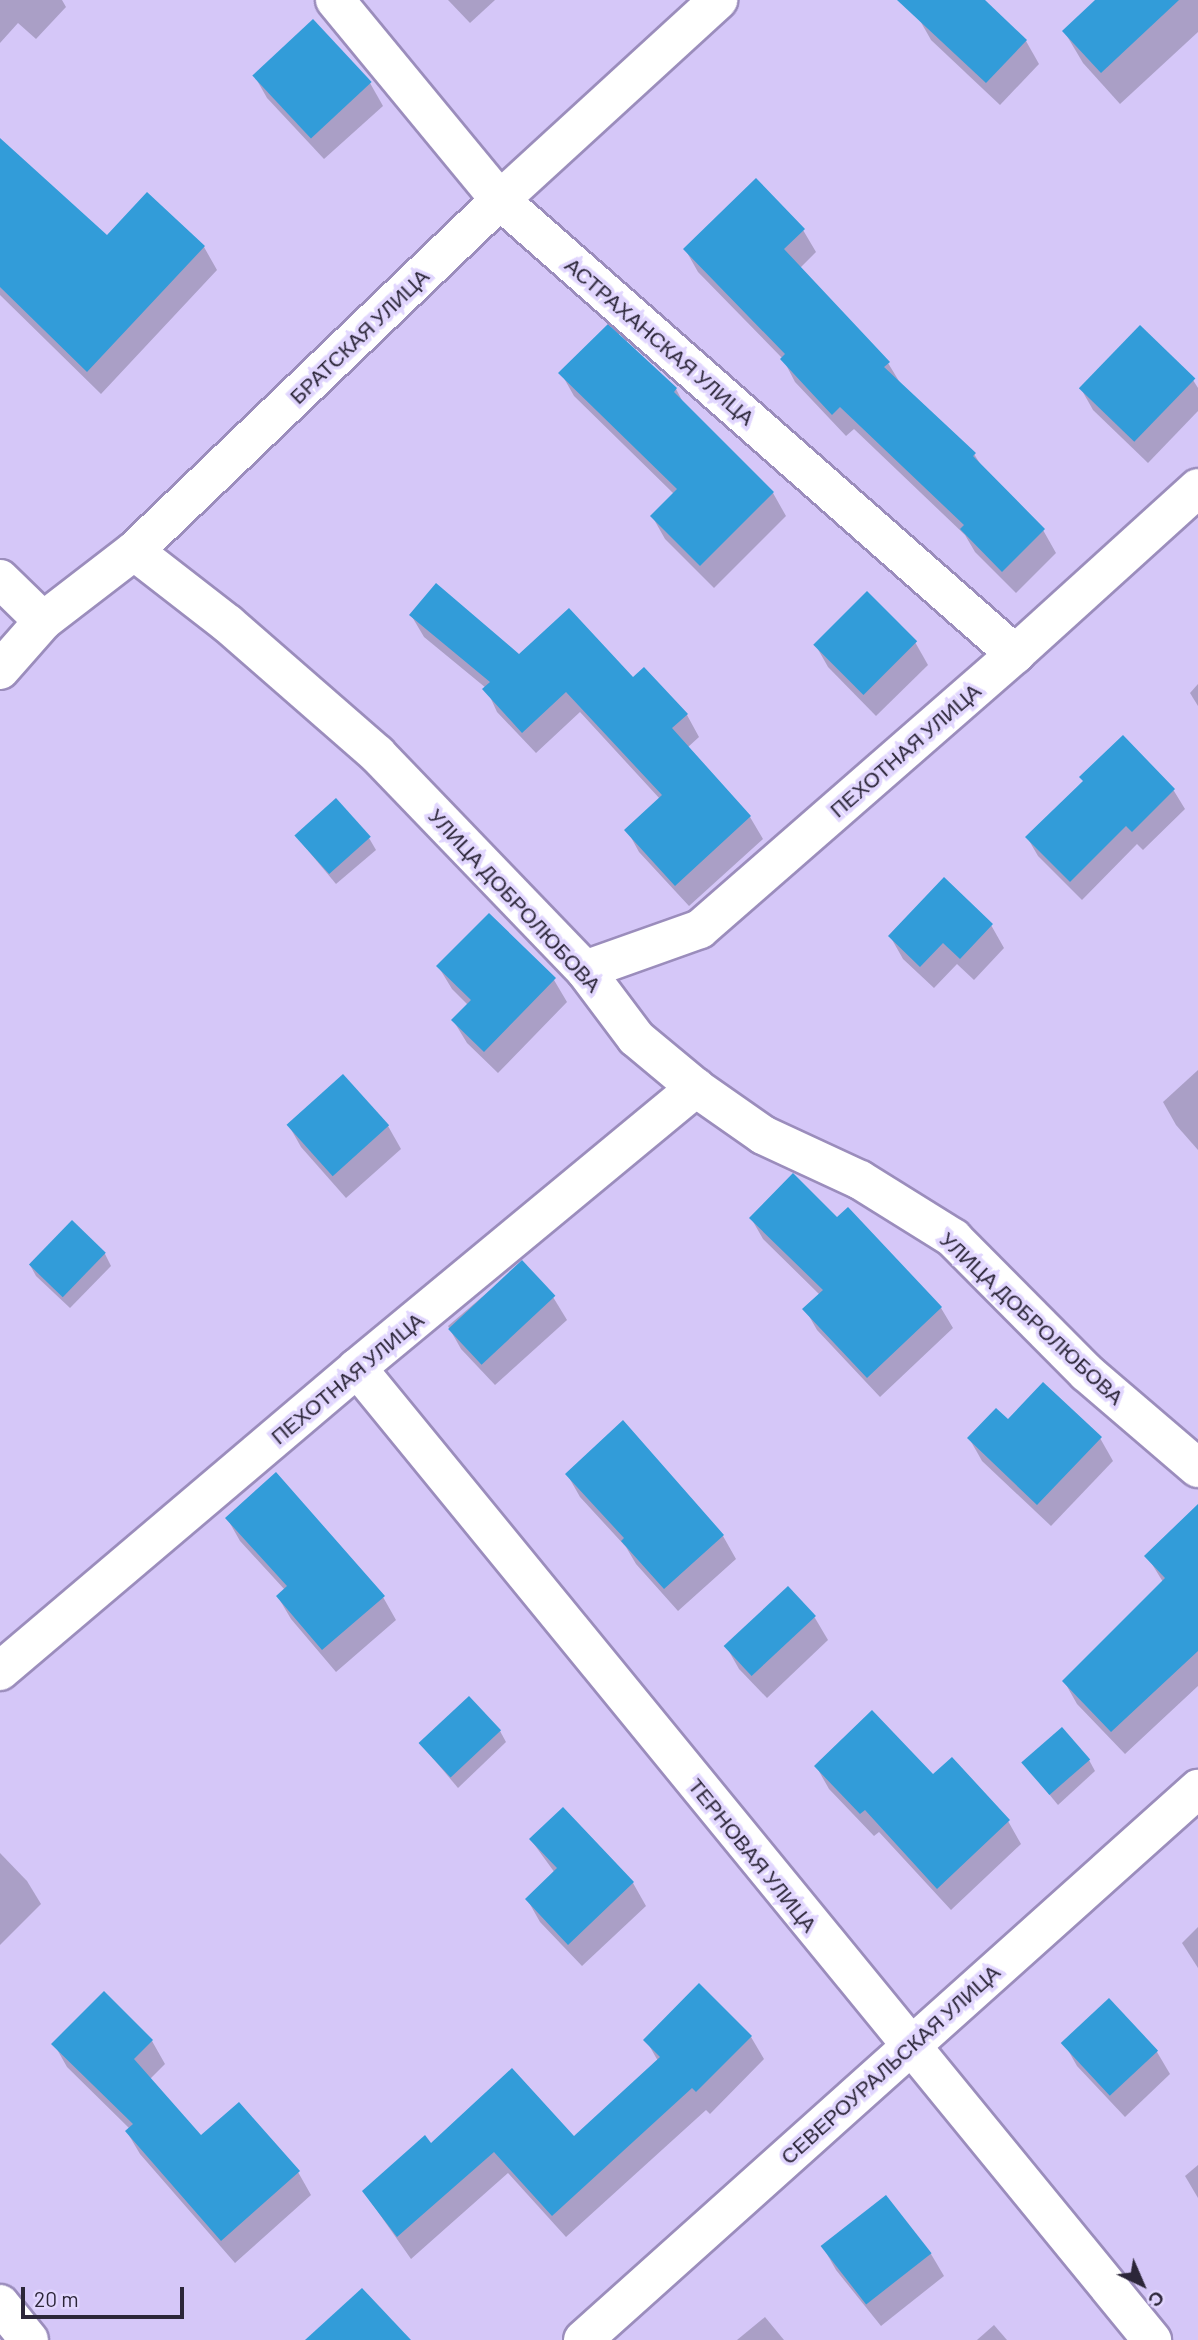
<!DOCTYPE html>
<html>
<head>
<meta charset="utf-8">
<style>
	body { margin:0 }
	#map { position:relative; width:1198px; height:2340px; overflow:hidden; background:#d5c7f8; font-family:Barlow,sans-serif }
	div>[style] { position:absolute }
	.shadow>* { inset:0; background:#0003 }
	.building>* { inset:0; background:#329cd9; transform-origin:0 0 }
	.roads { filter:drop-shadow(2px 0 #9b8dbc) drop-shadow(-2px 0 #9b8dbc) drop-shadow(0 2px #9b8dbc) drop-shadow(0 -2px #9b8dbc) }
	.minor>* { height:38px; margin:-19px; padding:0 19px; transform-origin:19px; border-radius:19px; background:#fff }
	span { translate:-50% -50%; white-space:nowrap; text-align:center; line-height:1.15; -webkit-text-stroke:7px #e1d6fe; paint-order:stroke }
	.street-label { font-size:21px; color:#2c2639 }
	.north { position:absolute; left:1107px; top:2249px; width:70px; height:70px; -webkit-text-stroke:5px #e1d6fe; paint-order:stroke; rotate:136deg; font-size:19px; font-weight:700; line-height:28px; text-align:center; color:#2c2639 }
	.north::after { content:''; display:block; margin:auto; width:24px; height:32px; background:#2c2639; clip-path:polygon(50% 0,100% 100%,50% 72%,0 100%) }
	.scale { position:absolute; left:21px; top:2287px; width:163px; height:32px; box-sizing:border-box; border:4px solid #2c2639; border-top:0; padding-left:9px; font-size:21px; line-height:24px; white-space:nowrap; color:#2c2639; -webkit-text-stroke:5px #e1d6fe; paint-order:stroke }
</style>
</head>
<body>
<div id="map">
	<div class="shadow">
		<div style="clip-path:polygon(0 0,62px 0,66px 7px,36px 39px,18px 23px,0 43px)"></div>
		<div style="clip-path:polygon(448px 0,495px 0,470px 23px)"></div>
		<div style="clip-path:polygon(934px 0,983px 0,1026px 41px,1039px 64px,1000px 105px,931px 40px,918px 17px)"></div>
		<div style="clip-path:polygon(1097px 0,1198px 0,1198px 32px,1120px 104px,1083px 63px,1064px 31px)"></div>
		<div style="clip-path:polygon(313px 21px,370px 83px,383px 106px,324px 159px,267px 98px,254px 75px)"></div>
		<div style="clip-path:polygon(0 174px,107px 237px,147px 194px,204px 247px,217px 270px,101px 394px,0 295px)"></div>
		<div style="clip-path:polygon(803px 230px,816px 252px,800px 268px,888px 363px,902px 386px,974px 454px,984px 470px,1043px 530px,1056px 553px,1016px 593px,975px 552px,965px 535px,854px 429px,846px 436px,795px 382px,783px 359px,698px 272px,685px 249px)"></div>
		<div style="clip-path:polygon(561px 373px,676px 389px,685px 406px,773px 493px,786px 516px,714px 588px,665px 539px,652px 516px,674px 494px,574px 396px)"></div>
		<div style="clip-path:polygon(1193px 380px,1198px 388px,1198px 411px,1148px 463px,1093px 410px,1080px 387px)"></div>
		<div style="clip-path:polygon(411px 615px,519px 657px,633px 680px,687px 715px,699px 737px,687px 748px,750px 817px,763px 839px,689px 906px,639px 852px,627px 830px,660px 799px,580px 712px,536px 753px,497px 712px,486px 688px,424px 637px)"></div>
		<div style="clip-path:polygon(915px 642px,928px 665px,876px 716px,828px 667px,815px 644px)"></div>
		<div style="clip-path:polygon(1198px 684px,1198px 706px,1190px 693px)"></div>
		<div style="clip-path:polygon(1123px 738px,1174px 791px,1185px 809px,1143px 850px,1137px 844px,1082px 900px,1038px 856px,1027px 837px,1084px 783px)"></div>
		<div style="clip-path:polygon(296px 836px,369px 838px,376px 850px,336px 884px)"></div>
		<div style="clip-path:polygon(991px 925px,1004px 948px,974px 980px,957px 964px,934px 988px,903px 959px,890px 936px)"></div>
		<div style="clip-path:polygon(438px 966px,554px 980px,567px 1002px,498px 1073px,467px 1043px,453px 1020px,468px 1005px,452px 989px)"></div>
		<div style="clip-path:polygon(1198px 1070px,1198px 1150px,1176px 1125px,1163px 1102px)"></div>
		<div style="clip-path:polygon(343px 1076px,388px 1126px,401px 1149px,346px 1198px,301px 1147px,288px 1124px)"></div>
		<div style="clip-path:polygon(751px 1218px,837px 1220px,941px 1308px,953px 1328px,880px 1397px,817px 1330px,805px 1309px,820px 1295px,763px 1239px)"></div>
		<div style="clip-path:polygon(72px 1222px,105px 1254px,111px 1266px,70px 1308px,36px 1276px,30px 1265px)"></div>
		<div style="clip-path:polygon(522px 1263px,553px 1297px,567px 1320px,495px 1385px,461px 1349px,448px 1326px)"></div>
		<div style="clip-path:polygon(969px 1438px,1100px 1438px,1113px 1461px,1051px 1526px,982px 1461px)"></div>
		<div style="clip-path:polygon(567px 1474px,723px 1536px,736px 1559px,678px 1611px,636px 1564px,626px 1547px,580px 1497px)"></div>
		<div style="clip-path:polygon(227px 1518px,383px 1597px,396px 1620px,336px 1672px,291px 1619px,278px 1597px,285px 1590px,240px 1541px)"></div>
		<div style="clip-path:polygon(1198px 1538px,1198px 1686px,1125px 1754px,1077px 1704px,1064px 1681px,1163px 1582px,1147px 1556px)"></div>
		<div style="clip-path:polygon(788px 1588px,815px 1618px,828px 1640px,767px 1698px,739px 1669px,726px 1646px)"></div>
		<div style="clip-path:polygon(500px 1731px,506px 1742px,458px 1788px,421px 1744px)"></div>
		<div style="clip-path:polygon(1089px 1760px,1095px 1771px,1058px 1805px,1024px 1764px)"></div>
		<div style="clip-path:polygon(816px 1766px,933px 1777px,1008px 1821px,1021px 1844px,951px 1910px,879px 1832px,874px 1836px,829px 1789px)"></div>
		<div style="clip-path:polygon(531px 1840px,633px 1883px,646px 1906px,582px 1966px,540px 1922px,527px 1899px,555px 1873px)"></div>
		<div style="clip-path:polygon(0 1853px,27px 1881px,41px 1904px,0 1945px)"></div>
		<div style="clip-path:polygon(1198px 1927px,1198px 1968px,1182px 1943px)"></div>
		<div style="clip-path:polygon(104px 1993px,152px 2041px,165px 2064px,150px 2079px,201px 2137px,298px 2172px,311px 2195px,235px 2263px,140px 2154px,127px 2132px,130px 2129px,67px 2067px,54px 2044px)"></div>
		<div style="clip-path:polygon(751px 2037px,764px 2059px,710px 2114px,706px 2110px,566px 2237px,508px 2173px,411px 2259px,364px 2192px,431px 2145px,574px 2139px,658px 2061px,646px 2040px)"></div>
		<div style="clip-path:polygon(1064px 2043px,1157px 2052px,1170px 2074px,1125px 2117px,1077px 2066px)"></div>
		<div style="clip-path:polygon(1198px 2165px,1198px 2198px,1185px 2176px)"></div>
		<div style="clip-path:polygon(823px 2247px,931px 2254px,944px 2276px,881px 2326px,836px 2270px)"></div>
		<div style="clip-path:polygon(765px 2317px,784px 2340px,737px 2340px)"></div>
		<div style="clip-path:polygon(994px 2325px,1007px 2340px,977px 2340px)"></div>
	</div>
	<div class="building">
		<div style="clip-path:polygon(897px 0,985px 0,1027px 40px,986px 83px)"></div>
		<div style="clip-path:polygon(1095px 0,1179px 0,1101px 73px,1062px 31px)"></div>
		<div style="left:313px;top:19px;width:86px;height:83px;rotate:47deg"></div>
		<div style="clip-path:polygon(0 138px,107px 235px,147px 192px,205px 246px,87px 372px,0 287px)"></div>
		<div style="clip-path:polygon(756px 178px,805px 229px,784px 249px,890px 362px,884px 367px,976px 453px,973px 456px,1045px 529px,1002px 572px,960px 529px,964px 525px,840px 407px,832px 415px,780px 359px,785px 354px,683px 249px)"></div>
		<div style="clip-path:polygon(608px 324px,677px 388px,674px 392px,774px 492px,700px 566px,650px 516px,677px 489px,558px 373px)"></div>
		<div style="left:1140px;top:325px;width:77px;height:88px;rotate:44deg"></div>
		<div style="clip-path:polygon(436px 583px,519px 654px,569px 608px,633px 677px,644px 667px,688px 714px,672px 728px,751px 816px,675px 886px,624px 830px,662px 795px,566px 692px,522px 733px,482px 689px,490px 682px,409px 615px)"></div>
		<div style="left:867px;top:591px;width:71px;height:76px;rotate:45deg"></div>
		<div style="clip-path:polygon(1123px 735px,1175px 789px,1132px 832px,1126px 826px,1070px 882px,1025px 837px,1083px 781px,1079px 777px)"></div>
		<div style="left:336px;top:798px;width:52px;height:56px;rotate:48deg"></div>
		<div style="clip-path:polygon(944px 877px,993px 924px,960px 959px,943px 943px,920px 967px,888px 936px)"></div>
		<div style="clip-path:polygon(489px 913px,556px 978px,484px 1052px,451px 1020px,471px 1000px,436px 966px)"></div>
		<div style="left:343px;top:1074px;width:69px;height:76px;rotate:48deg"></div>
		<div style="clip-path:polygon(793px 1173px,837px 1217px,848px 1207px,942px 1307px,867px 1378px,802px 1309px,823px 1290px,749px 1218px)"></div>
		<div style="left:72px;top:1220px;width:47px;height:62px;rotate:44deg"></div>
		<div style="left:522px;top:1260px;width:49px;height:101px;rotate:47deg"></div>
		<div style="clip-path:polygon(1043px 1382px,1102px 1437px,1037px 1505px,967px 1438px,996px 1408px,1008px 1419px)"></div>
		<div style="clip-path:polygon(623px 1420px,724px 1535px,664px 1589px,621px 1541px,624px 1538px,565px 1474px)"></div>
		<div style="clip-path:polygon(276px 1472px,385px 1596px,322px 1650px,276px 1596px,287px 1586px,225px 1518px)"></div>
		<div style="clip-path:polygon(1198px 1504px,1198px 1651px,1111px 1732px,1062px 1681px,1165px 1578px,1144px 1556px)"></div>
		<div style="left:788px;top:1586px;width:41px;height:88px;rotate:47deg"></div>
		<div style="left:469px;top:1696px;width:47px;height:69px;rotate:47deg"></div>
		<div style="clip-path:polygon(872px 1710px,933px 1774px,952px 1757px,1010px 1820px,937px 1889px,865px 1810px,860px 1814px,814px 1766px)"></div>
		<div style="left:1062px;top:1727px;width:43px;height:54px;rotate:49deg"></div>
		<div style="clip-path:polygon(563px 1807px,634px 1882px,568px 1945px,525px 1899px,557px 1868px,529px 1839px)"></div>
		<div style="clip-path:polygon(699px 1983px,752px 2036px,696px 2092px,692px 2088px,552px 2216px,494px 2152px,397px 2237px,362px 2191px,425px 2135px,431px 2143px,512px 2068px,574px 2136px,660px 2057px,643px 2040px)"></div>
		<div style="clip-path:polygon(104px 1991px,153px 2040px,134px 2059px,201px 2135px,239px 2102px,300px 2171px,221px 2241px,125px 2131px,133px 2124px,51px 2044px)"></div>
		<div style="left:1109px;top:1998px;width:72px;height:66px;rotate:47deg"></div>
		<div style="left:886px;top:2195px;width:74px;height:83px;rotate:52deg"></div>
		<div style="clip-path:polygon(362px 2288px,411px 2340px,305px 2340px)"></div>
	</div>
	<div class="roads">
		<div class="minor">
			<div style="left:335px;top:0;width:259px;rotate:50.5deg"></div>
			<div style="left:500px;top:200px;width:687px;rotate:41.4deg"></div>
			<div style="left:134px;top:551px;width:119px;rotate:37.8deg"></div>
			<div style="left:228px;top:624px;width:198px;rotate:41.1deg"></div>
			<div style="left:377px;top:754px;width:300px;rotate:46.1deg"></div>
			<div style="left:585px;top:970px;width:85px;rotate:53.1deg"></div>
			<div style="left:636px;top:1038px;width:78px;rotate:39.8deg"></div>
			<div style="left:696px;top:1088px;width:82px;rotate:35deg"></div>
			<div style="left:763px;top:1135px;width:107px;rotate:24.9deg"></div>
			<div style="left:860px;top:1180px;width:110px;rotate:31.9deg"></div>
			<div style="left:953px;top:1238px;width:190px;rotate:45.2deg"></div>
			<div style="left:1087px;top:1373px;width:146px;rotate:40.6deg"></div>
			<div style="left:0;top:579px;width:60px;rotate:44.3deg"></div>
			<div style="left:0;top:670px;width:65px;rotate:-48.7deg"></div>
			<div style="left:43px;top:621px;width:115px;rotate:-37.6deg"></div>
			<div style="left:134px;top:551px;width:507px;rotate:-43.8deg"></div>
			<div style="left:500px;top:200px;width:296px;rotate:-42.5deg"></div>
			<div style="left:585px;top:970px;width:122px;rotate:-19.6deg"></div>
			<div style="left:700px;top:929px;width:418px;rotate:-41.1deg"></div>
			<div style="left:1015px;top:654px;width:247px;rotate:-42.2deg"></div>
			<div style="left:357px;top:1368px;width:1256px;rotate:50.72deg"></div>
			<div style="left:0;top:1671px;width:468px;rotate:-40.3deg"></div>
			<div style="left:357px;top:1368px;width:440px;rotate:-39.6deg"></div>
			<div style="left:0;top:2304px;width:46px;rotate:51.1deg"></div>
			<div style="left:583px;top:2340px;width:826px;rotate:-41.86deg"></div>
		</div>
	</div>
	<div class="street-label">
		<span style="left:359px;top:336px;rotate:-44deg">БРАТСКАЯ УЛИЦА</span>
		<span style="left:660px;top:341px;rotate:41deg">АСТРАХАНСКАЯ УЛИЦА</span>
		<span style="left:905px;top:750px;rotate:-41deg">ПЕХОТНАЯ УЛИЦА</span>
		<span style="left:515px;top:900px;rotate:47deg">УЛИЦА ДОБРОЛЮБОВА</span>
		<span style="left:1032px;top:1318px;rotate:43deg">УЛИЦА ДОБРОЛЮБОВА</span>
		<span style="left:347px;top:1378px;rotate:-40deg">ПЕХОТНАЯ УЛИЦА</span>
		<span style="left:753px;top:1855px;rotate:51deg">ТЕРНОВАЯ УЛИЦА</span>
		<span style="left:890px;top:2064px;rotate:-42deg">СЕВЕРОУРАЛЬСКАЯ УЛИЦА</span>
	</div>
	<div class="north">С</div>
	<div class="scale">20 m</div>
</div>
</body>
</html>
